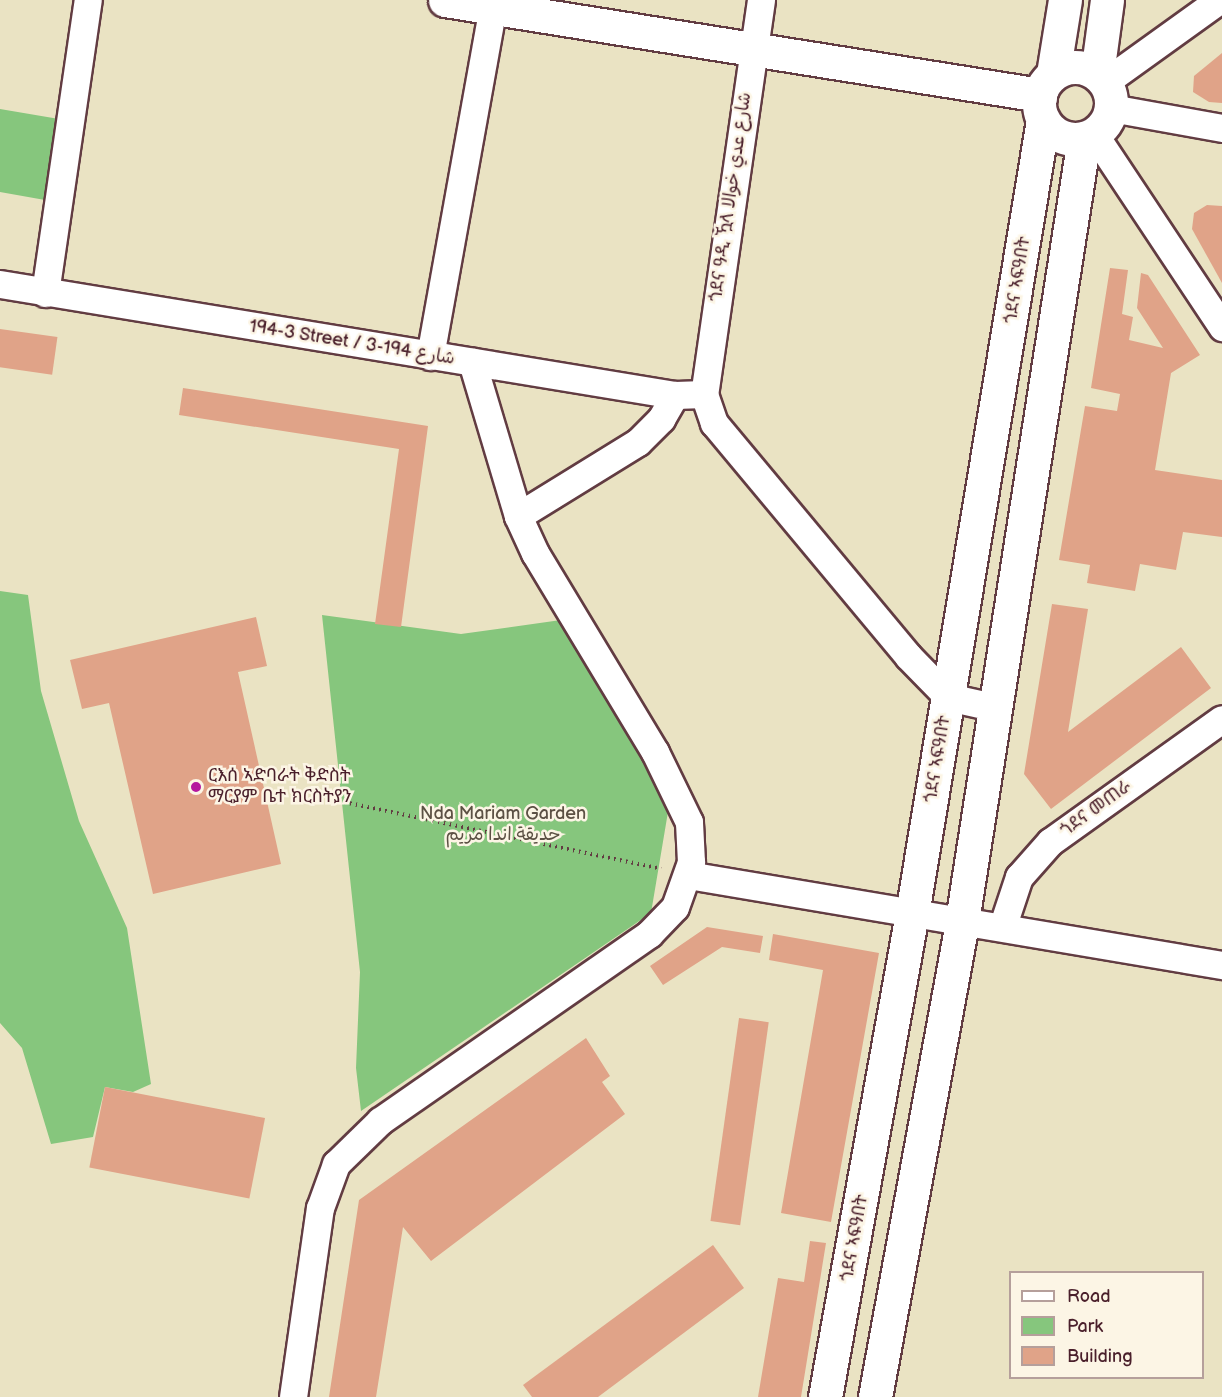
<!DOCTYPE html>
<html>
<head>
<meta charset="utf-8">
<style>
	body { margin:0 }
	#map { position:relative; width:1222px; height:1397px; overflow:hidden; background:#eae3c3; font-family:"Balsamiq Sans","Playpen Sans Arabic","Noto Sans Ethiopic",sans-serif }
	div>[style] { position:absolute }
	.green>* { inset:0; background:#86c67d }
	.building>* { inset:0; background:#e0a388; transform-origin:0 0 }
	.path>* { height:4px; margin-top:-2px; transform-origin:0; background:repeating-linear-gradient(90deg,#623c42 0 1.5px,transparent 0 6px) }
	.roads { filter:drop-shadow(2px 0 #623c42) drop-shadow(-2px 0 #623c42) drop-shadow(0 2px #623c42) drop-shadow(0 -2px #623c42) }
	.street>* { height:27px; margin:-13.5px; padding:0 13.5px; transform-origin:13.5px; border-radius:13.5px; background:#fff }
	.secondary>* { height:33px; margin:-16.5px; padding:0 16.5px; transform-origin:16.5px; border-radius:16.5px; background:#fff }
	.highway>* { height:33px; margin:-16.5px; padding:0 16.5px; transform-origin:16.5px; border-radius:16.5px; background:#fff }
	.highway>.ring { margin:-16.5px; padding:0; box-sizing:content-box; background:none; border:33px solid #fff; border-radius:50% }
	.dots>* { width:16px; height:16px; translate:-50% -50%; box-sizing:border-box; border:3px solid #fcf5e5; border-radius:50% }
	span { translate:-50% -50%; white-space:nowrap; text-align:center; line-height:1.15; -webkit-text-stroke:5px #fcf5e5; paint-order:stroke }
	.street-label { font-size:18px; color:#4a1f2b }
	.poi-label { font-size:18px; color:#4a1f2b }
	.left { translate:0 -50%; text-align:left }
	.park-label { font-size:18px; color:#5c5144 }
	.legend { position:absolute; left:1009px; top:1271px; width:195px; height:108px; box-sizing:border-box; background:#fcf5e5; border:2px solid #b59f9b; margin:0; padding:8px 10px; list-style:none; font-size:18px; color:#4a1f2b }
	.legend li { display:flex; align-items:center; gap:12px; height:30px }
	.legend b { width:30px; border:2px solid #b59f9b }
</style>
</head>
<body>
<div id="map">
	<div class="green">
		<div style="clip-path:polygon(0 109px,59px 119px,45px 200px,0 192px)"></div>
		<div style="clip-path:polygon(0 591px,28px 595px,41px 691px,79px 821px,127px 928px,151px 1084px,133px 1092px,105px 1087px,93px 1137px,51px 1144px,22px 1048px,0 1023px)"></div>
		<div style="clip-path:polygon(322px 615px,461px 634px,561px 620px,670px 800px,651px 913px,361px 1111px,356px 1068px,360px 972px)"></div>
	</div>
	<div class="building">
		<div style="clip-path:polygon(1222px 53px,1222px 103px,1209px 102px,1193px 92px,1194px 76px)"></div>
		<div style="clip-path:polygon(1207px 205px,1222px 206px,1222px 283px,1192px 229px,1194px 213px)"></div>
		<div style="clip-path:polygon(1110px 268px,1128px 270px,1122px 314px,1133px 317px,1129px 340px,1163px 348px,1137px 308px,1141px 273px,1148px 275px,1200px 355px,1171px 373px,1155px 470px,1222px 480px,1222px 537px,1183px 532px,1176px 570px,1140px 564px,1135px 591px,1087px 583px,1090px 565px,1059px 560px,1085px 406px,1117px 411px,1120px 394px,1091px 388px)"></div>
		<div style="left:0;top:329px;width:58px;height:38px;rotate:8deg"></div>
		<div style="clip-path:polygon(183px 388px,428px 426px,401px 627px,375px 624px,399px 449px,179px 415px)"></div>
		<div style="clip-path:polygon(1052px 604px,1088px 609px,1068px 732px,1181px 647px,1211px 688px,1051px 809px,1024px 774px)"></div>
		<div style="clip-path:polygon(256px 617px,267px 666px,238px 672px,281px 864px,153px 894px,109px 703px,82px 709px,70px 660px)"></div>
		<div style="clip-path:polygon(707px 927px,763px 936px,760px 953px,722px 947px,663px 985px,650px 966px)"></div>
		<div style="clip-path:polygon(773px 934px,879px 953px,831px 1222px,781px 1213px,823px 970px,769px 960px)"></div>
		<div style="left:739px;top:1018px;width:30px;height:205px;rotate:8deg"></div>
		<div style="clip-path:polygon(586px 1038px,610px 1076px,602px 1082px,625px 1114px,431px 1261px,403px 1227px,376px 1397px,329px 1397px,359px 1200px)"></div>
		<div style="left:105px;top:1087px;width:163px;height:82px;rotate:11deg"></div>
		<div style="clip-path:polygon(810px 1241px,826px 1243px,801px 1397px,758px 1397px,778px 1278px,804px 1282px)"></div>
		<div style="clip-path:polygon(713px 1245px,744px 1288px,598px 1397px,532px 1397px,523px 1385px)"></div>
	</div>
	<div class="path">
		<div style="left:344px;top:802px;width:324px;rotate:11.9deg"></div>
	</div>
	<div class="roads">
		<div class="street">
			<div style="left:761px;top:0;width:398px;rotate:98.2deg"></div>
			<div style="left:704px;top:394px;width:31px;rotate:71deg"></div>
			<div style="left:714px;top:423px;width:303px;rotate:50.2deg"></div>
			<div style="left:908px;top:656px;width:57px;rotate:45.7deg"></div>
			<div style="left:948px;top:697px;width:46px;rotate:12.5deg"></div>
			<div style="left:1105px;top:82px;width:140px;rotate:-35.7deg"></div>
			<div style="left:1111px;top:108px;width:113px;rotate:10.2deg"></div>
			<div style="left:1094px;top:134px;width:232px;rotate:56.4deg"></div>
			<div style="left:0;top:284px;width:684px;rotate:9.34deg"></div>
			<div style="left:675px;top:395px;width:29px;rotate:-2deg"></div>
			<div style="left:45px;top:293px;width:296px;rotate:-81.7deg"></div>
			<div style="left:430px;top:356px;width:362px;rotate:-79.8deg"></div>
			<div style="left:518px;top:516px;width:141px;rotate:-31.7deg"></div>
			<div style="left:638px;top:442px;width:33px;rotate:-45deg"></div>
			<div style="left:661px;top:419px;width:28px;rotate:-60deg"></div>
			<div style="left:688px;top:875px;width:542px;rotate:9.57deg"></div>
			<div style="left:1003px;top:925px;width:51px;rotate:-71.6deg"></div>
			<div style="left:1019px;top:877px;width:47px;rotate:-48.5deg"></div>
			<div style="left:1050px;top:842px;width:211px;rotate:-35.6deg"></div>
			<div style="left:293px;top:1397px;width:191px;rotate:-81.9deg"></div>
			<div style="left:320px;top:1208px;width:47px;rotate:-70deg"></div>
			<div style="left:336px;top:1164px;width:62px;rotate:-44.3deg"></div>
			<div style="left:380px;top:1121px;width:328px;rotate:-34.8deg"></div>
			<div style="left:649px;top:934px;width:37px;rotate:-46deg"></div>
			<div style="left:675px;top:907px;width:48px;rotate:-70.4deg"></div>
			<div style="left:691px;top:862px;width:40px;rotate:-92.9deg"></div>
			<div style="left:689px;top:822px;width:78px;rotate:-115.9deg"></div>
			<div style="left:655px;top:752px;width:232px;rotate:-121.1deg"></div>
			<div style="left:535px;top:553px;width:41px;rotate:-114.7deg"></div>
			<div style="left:518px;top:516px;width:161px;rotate:-106.6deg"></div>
		</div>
		<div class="secondary">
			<div style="left:445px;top:0;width:603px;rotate:9.07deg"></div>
		</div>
		<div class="highway">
			<div class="ring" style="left:1039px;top:67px;width:39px;height:39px"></div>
			<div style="left:1053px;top:74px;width:75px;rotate:-80.8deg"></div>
			<div style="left:1097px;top:74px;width:75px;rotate:-82.3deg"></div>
			<div style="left:825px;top:1397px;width:491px;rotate:-79.8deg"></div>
			<div style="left:912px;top:914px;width:805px;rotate:-80.63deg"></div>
			<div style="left:875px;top:1397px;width:484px;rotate:-79.6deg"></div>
			<div style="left:962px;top:921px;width:792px;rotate:-81.14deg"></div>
		</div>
	</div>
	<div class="dots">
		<div style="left:196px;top:787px;background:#b5179e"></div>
	</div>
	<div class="street-label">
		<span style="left:731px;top:197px;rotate:-82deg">ጎደና ዓዲ ዃላ شارع عدي خوالا</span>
		<span style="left:1018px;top:280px;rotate:-81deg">ጎደና ኣፍዓበት</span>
		<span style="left:352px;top:343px;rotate:9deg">194-3 Street / شارع 194-3</span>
		<span style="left:938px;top:759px;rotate:-81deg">ጎደና ኣፍዓበት</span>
		<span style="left:1096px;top:809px;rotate:-36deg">ጎደና መጠራ</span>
		<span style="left:855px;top:1238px;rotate:-80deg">ጎደና ኣፍዓበት</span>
	</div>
	<div class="poi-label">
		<span class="left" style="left:208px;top:787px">ርእሰ ኣድባራት ቅድስት<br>ማርያም ቤተ ክርስትያን</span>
	</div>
	<div class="park-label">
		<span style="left:503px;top:825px">Nda Mariam Garden<br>حديقة اندا مريم</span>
	</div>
	<ul class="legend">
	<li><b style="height:8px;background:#fff"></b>Road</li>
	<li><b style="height:16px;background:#86c67d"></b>Park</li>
	<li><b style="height:16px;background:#e0a388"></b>Building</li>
	</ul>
</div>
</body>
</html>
